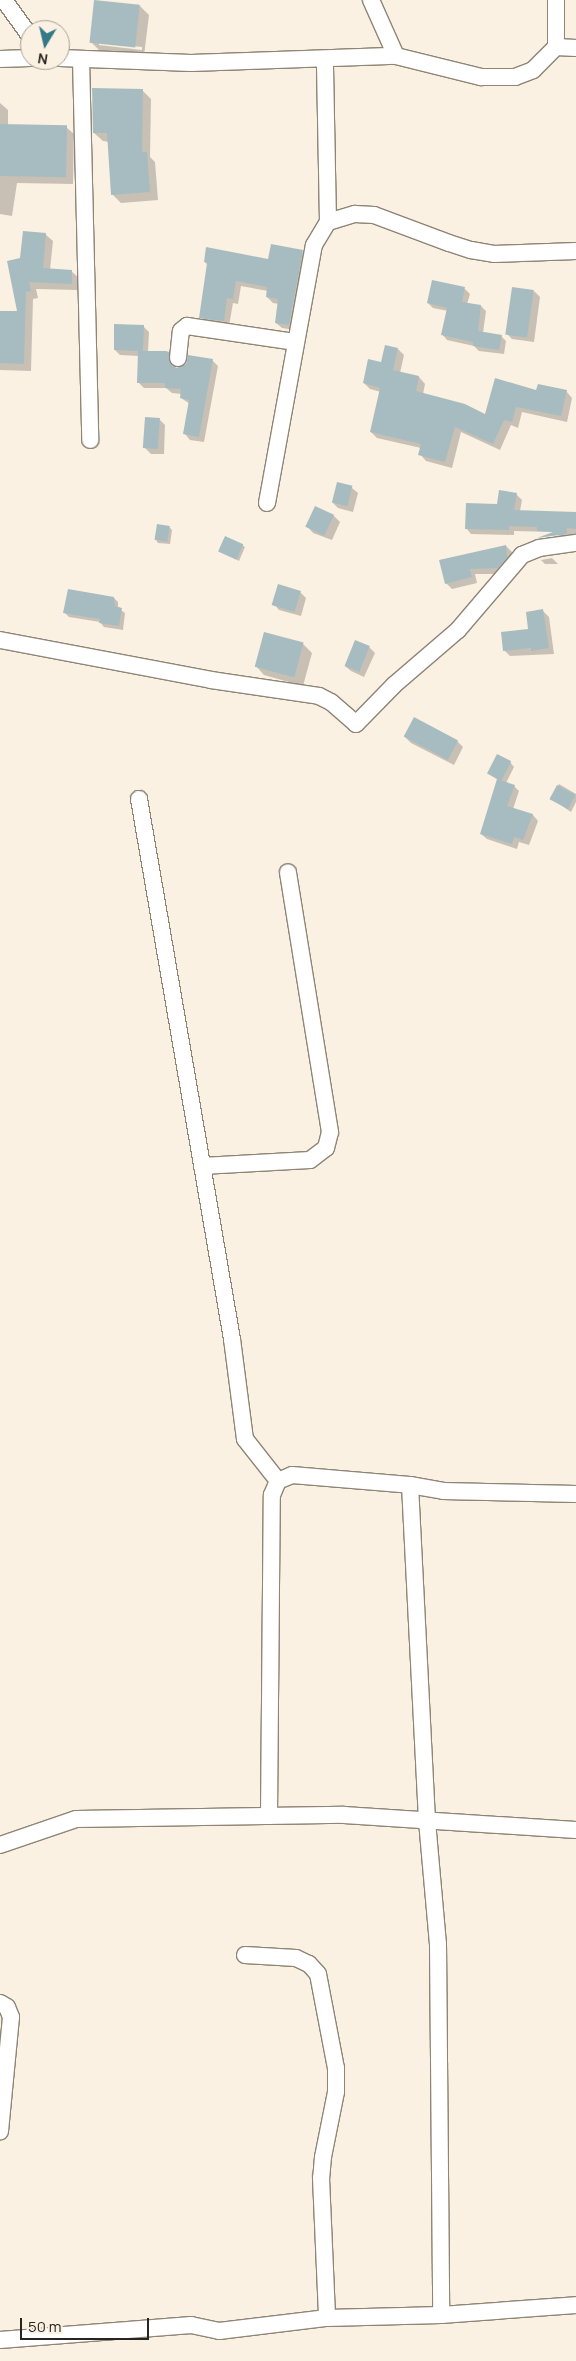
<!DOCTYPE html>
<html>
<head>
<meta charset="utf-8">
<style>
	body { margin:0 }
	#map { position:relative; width:576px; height:2361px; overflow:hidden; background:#fbf1e2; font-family:Manrope,sans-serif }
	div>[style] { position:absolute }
	.shadow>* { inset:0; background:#0003 }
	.building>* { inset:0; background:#a7bcc0; transform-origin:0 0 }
	.roads { filter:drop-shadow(1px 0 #8e8577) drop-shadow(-1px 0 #8e8577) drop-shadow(0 1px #8e8577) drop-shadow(0 -1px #8e8577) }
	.minor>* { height:16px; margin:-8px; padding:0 8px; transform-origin:8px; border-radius:8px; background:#fff }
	span { translate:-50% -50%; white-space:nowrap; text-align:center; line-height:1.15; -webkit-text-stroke:5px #fbf1e2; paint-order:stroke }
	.north { position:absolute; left:20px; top:20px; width:50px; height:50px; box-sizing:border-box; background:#fbf1e2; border:1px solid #a79f94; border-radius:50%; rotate:189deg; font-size:14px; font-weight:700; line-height:20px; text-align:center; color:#28241f }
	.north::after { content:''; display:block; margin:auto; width:18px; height:22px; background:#337986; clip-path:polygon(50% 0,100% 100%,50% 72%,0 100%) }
	.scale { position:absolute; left:20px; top:2318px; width:129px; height:22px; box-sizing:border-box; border:2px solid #28241f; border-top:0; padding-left:6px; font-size:15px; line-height:18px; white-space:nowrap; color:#28241f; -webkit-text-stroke:4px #fbf1e2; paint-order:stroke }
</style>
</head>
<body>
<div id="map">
	<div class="shadow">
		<div style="clip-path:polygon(evenodd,140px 6px,149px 15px,144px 56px,100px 51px,91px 42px,140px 6px,99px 43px,142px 47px,142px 50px,99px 45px,99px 43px)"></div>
		<div style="clip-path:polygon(142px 90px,151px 99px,150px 157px,155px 162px,158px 200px,121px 203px,112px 194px,109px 142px,103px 141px,94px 133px)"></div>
		<div style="clip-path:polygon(0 103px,8px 110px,8px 126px,66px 127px,74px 134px,73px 184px,17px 183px,12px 216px,0 214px)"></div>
		<div style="clip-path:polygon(45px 234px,53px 241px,50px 270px,71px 271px,79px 278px,78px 290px,36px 289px,38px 298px,33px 299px,31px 371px,0 370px,0 312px,19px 313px,21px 259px)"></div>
		<div style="clip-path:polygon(302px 252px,308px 257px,295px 330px,282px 328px,276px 323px,279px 304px,273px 303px,267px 297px,268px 291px,241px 286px,238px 304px,233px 303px,229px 326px,206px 323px,201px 317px,208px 265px,205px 262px,269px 260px)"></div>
		<div style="clip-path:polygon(465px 289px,470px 294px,467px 304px,481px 306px,486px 311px,483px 333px,501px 336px,506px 341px,504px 354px,479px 351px,474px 346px,447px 340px,442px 334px,448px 311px,433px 308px,428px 303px)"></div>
		<div style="clip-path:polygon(534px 291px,540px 297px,534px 342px,512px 339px,506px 333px)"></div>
		<div style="clip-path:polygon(143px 326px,149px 332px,148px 352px,168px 353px,174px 359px,176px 369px,212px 360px,218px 366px,204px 442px,190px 440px,185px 434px,190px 404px,181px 398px,182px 394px,172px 393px,166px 388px,144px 388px,138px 382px,139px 356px,120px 355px,115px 350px)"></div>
		<div style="clip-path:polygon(398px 349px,404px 355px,400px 373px,419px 377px,425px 384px,423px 394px,486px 415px,537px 391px,566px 391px,572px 398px,567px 422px,522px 412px,518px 428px,511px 425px,500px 450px,461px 432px,452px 468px,426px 461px,420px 454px,421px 448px,377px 438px,371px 432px,381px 392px,370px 389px,364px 383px)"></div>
		<div style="clip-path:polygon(159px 419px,165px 425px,164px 454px,151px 454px,145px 448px)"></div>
		<div style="clip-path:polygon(352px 488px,358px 493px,353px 512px,338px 508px,332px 502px)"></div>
		<div style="clip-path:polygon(516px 494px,522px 500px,520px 511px,576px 513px,576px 534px,572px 534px,572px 540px,565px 541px,554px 532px,514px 531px,514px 535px,471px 534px,466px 528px)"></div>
		<div style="clip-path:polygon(315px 508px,334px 516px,340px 522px,332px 540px,313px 533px,308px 527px)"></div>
		<div style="clip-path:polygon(169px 527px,172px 530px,170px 544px,158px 543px,156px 540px)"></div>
		<div style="clip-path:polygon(242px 545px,245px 547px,239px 561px,221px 551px)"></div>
		<div style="clip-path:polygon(506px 546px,512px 552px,512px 564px,504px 574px,475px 574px,477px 583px,452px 589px,446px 583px)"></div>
		<div style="clip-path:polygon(552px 558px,558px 564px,545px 564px,541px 560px)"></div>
		<div style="clip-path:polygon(300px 592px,306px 598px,301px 616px,279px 610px,274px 604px)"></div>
		<div style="clip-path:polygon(114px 598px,118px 602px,118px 608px,125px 613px,123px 630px,104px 627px,100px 622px,69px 617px,65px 613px)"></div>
		<div style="clip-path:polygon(543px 611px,549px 617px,554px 654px,510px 656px,504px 650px,530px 630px)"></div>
		<div style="clip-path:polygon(303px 644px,312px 653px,303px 686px,264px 675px,256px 666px)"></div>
		<div style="clip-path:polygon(369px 647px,375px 653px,364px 677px,351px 671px,345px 666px)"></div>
		<div style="clip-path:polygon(415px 719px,457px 741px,463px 747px,454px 765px,411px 743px,405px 737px)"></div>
		<div style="clip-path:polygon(510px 762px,514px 767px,506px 783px,514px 786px,519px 791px,513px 809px,533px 815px,538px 821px,529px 845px,519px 842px,517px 849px,487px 839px,481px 834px,498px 780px,489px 774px)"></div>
		<div style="clip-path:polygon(559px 784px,576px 794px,576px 802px,571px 812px,550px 798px)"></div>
	</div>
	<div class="building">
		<div style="left:94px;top:0;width:46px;height:43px;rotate:6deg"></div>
		<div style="clip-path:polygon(92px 88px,143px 89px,142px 152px,147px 152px,150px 192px,111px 195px,107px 133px,93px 133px)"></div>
		<div style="left:0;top:124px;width:67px;height:52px;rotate:1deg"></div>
		<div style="clip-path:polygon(23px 231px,46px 233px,43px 268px,72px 270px,72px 284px,29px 282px,31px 291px,26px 292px,24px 364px,0 363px,0 311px,17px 311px,7px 261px,20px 258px)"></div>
		<div style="clip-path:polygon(271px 244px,303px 250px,289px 325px,275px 323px,278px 299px,266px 297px,267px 287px,236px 281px,233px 299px,227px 298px,224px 321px,199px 318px,207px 263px,204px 262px,206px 247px,268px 259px)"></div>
		<div style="clip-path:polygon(432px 280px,465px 287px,462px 302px,481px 305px,478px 331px,502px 335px,499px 350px,473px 346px,473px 342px,441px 335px,447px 308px,427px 303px)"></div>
		<div style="left:512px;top:287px;width:22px;height:48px;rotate:8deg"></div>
		<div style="clip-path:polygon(114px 324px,144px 325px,143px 351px,166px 351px,169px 352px,169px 362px,176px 368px,186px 364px,188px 355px,213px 359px,199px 437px,183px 434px,189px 400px,180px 398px,181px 389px,165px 388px,165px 383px,137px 383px,138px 351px,114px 350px)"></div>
		<div style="clip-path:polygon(385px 345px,398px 348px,393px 370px,419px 376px,416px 391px,465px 404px,485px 414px,495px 378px,536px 390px,538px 384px,567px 390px,561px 416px,516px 407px,512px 422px,504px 420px,493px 444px,455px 427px,445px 462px,418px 455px,421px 444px,370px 432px,380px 388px,363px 383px,368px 359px,381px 362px)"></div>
		<div style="left:145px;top:417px;width:15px;height:31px;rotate:4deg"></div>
		<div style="left:337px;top:482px;width:16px;height:21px;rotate:14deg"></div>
		<div style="clip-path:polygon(499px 490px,517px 493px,514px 510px,576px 512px,576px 529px,567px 528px,567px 534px,537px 538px,553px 532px,537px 531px,537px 527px,509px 526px,509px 530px,465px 529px,466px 503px,497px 504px)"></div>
		<div style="left:315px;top:506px;width:21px;height:23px;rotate:25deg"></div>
		<div style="left:157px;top:524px;width:13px;height:16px;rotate:9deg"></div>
		<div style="left:225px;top:536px;width:20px;height:17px;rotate:24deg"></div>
		<div style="clip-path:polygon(506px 545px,507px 558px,498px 568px,470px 569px,472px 577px,445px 584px,439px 560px)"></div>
		<div style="left:278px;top:584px;width:24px;height:22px;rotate:17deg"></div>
		<div style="clip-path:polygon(68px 589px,114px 597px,115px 606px,122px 608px,119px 626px,99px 623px,100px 619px,63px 613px)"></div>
		<div style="clip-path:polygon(543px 609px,549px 648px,531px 651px,531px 648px,503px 651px,501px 632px,528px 629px,526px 612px)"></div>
		<div style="left:264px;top:632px;width:41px;height:36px;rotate:15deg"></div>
		<div style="left:355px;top:640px;width:16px;height:28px;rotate:22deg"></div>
		<div style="left:414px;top:717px;width:50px;height:22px;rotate:28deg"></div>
		<div style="left:497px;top:754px;width:16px;height:22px;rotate:27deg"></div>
		<div style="clip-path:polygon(497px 779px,515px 785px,507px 806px,533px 814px,523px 840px,514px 837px,512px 844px,480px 834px)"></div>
		<div style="left:557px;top:785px;width:21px;height:16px;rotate:28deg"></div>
	</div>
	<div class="roads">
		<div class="minor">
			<div style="left:4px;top:0;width:44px;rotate:54.2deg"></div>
			<div style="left:371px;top:0;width:61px;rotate:65.9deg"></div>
			<div style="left:556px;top:0;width:47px;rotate:90deg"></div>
			<div style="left:60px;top:58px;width:131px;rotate:2.2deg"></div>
			<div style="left:191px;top:63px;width:205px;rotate:-2deg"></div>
			<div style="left:396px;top:56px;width:88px;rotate:13.9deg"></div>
			<div style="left:481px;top:77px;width:34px"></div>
			<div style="left:515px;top:77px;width:19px;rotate:-21deg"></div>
			<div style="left:533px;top:70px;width:33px;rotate:-45deg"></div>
			<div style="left:556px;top:47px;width:20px;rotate:3deg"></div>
			<div style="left:0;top:59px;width:30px;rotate:-2deg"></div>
			<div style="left:81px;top:59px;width:381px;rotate:88.6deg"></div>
			<div style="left:328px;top:222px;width:28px;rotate:-17deg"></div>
			<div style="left:355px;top:214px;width:19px;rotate:3deg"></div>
			<div style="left:374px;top:215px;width:80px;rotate:20.5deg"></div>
			<div style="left:449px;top:243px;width:23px;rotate:18deg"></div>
			<div style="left:471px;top:250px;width:23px;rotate:10deg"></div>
			<div style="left:494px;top:254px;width:82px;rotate:-2.1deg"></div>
			<div style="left:178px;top:358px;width:27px;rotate:-84deg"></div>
			<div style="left:181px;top:331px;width:8px;rotate:-40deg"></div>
			<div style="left:187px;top:326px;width:110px;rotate:8.4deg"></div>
			<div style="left:267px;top:503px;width:262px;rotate:-79.7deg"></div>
			<div style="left:314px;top:245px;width:27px;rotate:-59deg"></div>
			<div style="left:328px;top:222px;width:162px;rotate:-91.1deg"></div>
			<div style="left:0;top:640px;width:215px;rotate:10.7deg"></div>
			<div style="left:211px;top:680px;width:109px;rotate:8.4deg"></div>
			<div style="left:319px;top:696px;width:13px;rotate:27deg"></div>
			<div style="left:331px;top:702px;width:33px;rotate:41deg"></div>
			<div style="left:356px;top:724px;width:54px;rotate:-45.7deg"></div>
			<div style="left:394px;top:685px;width:84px;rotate:-40.7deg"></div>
			<div style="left:458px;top:630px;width:99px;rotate:-49.5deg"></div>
			<div style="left:522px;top:555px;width:18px;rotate:-22deg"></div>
			<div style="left:539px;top:548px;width:37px;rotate:-8deg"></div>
			<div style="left:139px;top:799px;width:548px;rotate:80.23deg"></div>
			<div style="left:232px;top:1339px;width:101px;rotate:82.6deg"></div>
			<div style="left:245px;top:1439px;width:53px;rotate:51.8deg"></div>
			<div style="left:202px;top:1166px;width:108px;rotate:-3.2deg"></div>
			<div style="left:310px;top:1160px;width:20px;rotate:-37deg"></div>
			<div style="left:326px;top:1148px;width:16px;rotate:-76deg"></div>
			<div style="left:330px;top:1132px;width:263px;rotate:-99.2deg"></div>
			<div style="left:410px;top:1485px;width:336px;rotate:87.1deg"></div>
			<div style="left:427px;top:1821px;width:123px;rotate:84.9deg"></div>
			<div style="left:438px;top:1944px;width:371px;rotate:89.5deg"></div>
			<div style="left:269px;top:1816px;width:321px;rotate:-89.5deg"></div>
			<div style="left:272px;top:1495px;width:15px;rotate:-67deg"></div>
			<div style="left:278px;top:1481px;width:15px;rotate:-23deg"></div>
			<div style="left:292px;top:1475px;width:118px;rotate:4.8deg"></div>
			<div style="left:410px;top:1485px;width:34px;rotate:10deg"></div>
			<div style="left:443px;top:1491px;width:133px;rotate:1.3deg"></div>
			<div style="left:0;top:1845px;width:80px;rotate:-18.9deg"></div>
			<div style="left:76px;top:1819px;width:268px;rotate:-0.9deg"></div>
			<div style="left:344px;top:1815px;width:232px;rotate:3.7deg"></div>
			<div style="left:245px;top:1955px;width:51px;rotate:3.4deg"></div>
			<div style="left:296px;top:1958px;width:14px;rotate:25deg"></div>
			<div style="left:309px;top:1964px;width:13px;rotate:48deg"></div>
			<div style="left:318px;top:1974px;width:96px;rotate:79.2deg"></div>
			<div style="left:336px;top:2068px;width:24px;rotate:90deg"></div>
			<div style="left:336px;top:2092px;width:66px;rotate:101.3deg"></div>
			<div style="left:323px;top:2157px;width:21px;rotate:95deg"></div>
			<div style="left:321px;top:2178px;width:140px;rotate:87.5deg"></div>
			<div style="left:0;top:2003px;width:8px;rotate:30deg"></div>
			<div style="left:7px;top:2007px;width:11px;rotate:68deg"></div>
			<div style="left:11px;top:2017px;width:115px;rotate:95.5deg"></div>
			<div style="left:0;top:2340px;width:192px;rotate:-4.5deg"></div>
			<div style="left:191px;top:2325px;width:29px;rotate:12deg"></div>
			<div style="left:219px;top:2331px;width:109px;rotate:-6.9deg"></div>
			<div style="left:327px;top:2318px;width:114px;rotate:-1.5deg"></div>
			<div style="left:441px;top:2315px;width:135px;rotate:-4.2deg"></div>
		</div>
	</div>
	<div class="north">N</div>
	<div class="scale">50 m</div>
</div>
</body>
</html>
